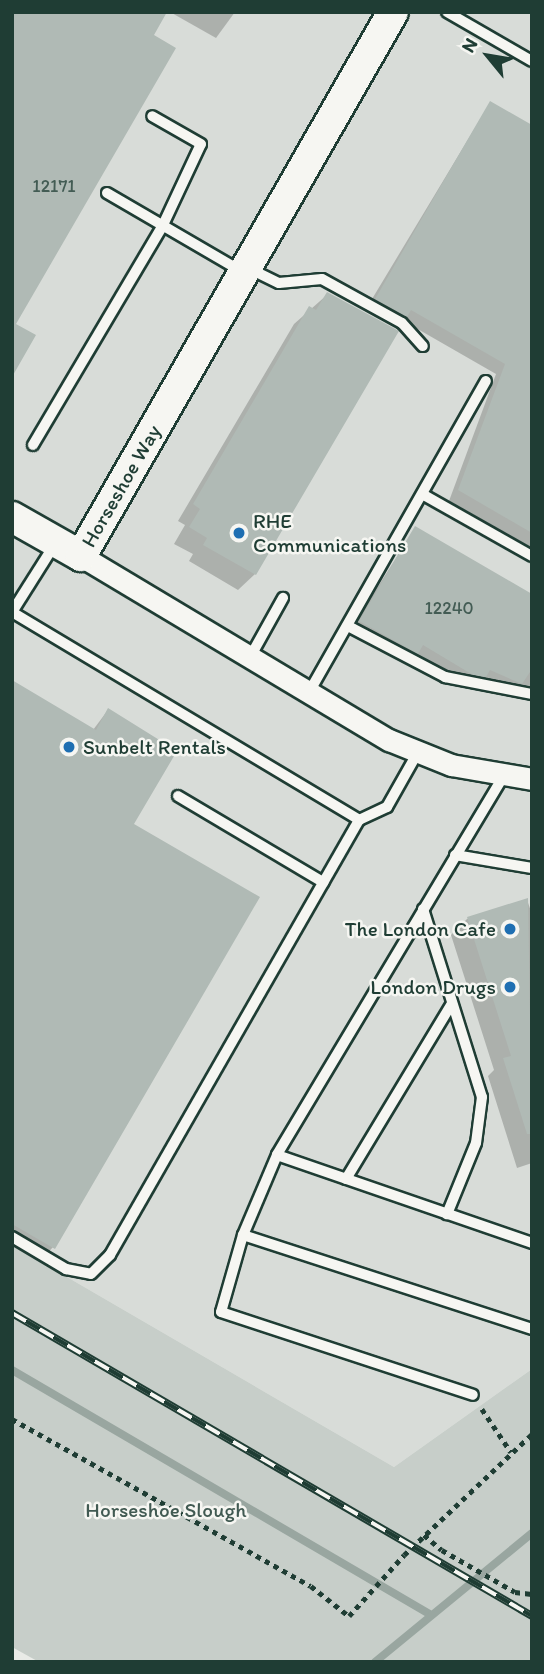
<!DOCTYPE html>
<html>
<head>
<meta charset="utf-8">
<style>
	body { margin:0 }
	#map { position:relative; width:544px; height:1674px; overflow:hidden; background:#e9ebe7; font-family:Itim,sans-serif }
	div>[style] { position:absolute }
	.built>* { inset:0; background:#d8dcd8 }
	.green>* { inset:0; background:#c7cec9 }
	.shadow>* { inset:0; background:#0003 }
	.stream>* { height:8px; margin:-4px; padding:0 4px; transform-origin:4px; border-radius:4px; background:#99a6a0 }
	.building>* { inset:0; background:#b0bab5 }
	.path>* { height:4.5px; margin-top:-2.25px; transform-origin:0; background:repeating-linear-gradient(90deg,#1f3d34 0 5px,transparent 0 10px) }
	.roads { filter:drop-shadow(2px 0 #1f3d34) drop-shadow(-2px 0 #1f3d34) drop-shadow(0 2px #1f3d34) drop-shadow(0 -2px #1f3d34) }
	.lane>* { height:10px; margin:-5px; padding:0 5px; transform-origin:5px; border-radius:5px; background:#f6f6f2 }
	.street>* { height:21px; margin:-10.5px; padding:0 10.5px; transform-origin:10.5px; border-radius:10.5px; background:#f6f6f2 }
	.secondary>* { height:30px; margin:-15px; padding:0 15px; transform-origin:15px; border-radius:15px; background:#f6f6f2 }
	.rail>* { height:8px; margin-top:-4px; transform-origin:0; background:repeating-linear-gradient(90deg,#f6f6f2 0 16px,#1f3d34 0 32px); box-sizing:border-box; border-block:2px solid #1f3d34 }
	.dots>* { width:19px; height:19px; translate:-50% -50%; box-sizing:border-box; border:4px solid #f6f6f2; border-radius:50% }
	span { translate:-50% -50%; white-space:nowrap; text-align:center; line-height:1.15; -webkit-text-stroke:5px #f6f6f2; paint-order:stroke }
	.number-label { font-size:18px; color:#435c54 }
	.number-label span { -webkit-text-stroke-width:0 }
	.street-label { font-size:21px; color:#1f3d34 }
	.poi-label { font-size:21px; color:#1f3d34 }
	.left { translate:0 -50%; text-align:left }
	.right { translate:-100% -50%; text-align:right }
	.park-label { font-size:21px; color:#415a52 }
	.frame { position:absolute; inset:0; border:14px solid #1f3d34; pointer-events:none }
	.north { position:absolute; left:453px; top:21px; width:70px; height:70px; -webkit-text-stroke:5px #f6f6f2; paint-order:stroke; rotate:300deg; font-size:19px; font-weight:700; line-height:28px; text-align:center; color:#1f3d34 }
	.north::after { content:''; display:block; margin:auto; width:24px; height:32px; background:#1f3d34; clip-path:polygon(50% 0,100% 100%,50% 72%,0 100%) }
</style>
</head>
<body>
<div id="map">
	<div class="built">
		<div style="clip-path:polygon(12px 12px,532px 12px,532px 1369px,394px 1467px,12px 1245px)"></div>
	</div>
	<div class="green">
		<div style="clip-path:polygon(12px 1245px,394px 1467px,532px 1369px,532px 1662px,39px 1662px,12px 1647px)"></div>
	</div>
	<div class="shadow">
		<div style="clip-path:polygon(170px 12px,235px 12px,216px 38px)"></div>
		<div style="clip-path:polygon(490px 103px,532px 127px,532px 548px,449px 501px,496px 374px,402px 320px,396px 326px,366px 309px)"></div>
		<div style="clip-path:polygon(328px 294px,395px 330px,255px 574px,238px 590px,189px 561px,193px 554px,174px 544px,185px 525px,178px 521px,294px 324px)"></div>
		<div style="clip-path:polygon(415px 528px,532px 596px,532px 696px,474px 686px,350px 631px)"></div>
		<div style="clip-path:polygon(12px 682px,93px 730px,108px 710px,53px 1247px,45px 1256px,12px 1237px)"></div>
		<div style="clip-path:polygon(527px 900px,532px 914px,532px 1163px,517px 1168px,488px 1076px,494px 1070px,451px 935px,467px 919px)"></div>
	</div>
	<div class="stream">
		<div style="left:12px;top:1370px;width:483px;rotate:30.3deg"></div>
		<div style="left:375px;top:1662px;width:203px;rotate:-39.4deg"></div>
	</div>
	<div class="building">
		<div style="clip-path:polygon(12px 12px,167px 12px,154px 35px,176px 48px,16px 324px,36px 335px,12px 377px)"></div>
		<div style="clip-path:polygon(490px 101px,532px 125px,532px 533px,458px 490px,505px 364px,411px 310px,407px 317px,375px 299px)"></div>
		<div style="clip-path:polygon(327px 292px,399px 331px,256px 575px,203px 545px,207px 538px,189px 527px,200px 509px,193px 504px,309px 306px,316px 310px)"></div>
		<div style="clip-path:polygon(415px 526px,532px 594px,532px 669px,522px 684px,490px 670px,486px 677px,473px 675px,423px 645px,418px 654px,359px 621px)"></div>
		<div style="clip-path:polygon(12px 680px,96px 730px,108px 708px,177px 751px,134px 824px,260px 897px,55px 1249px,12px 1224px)"></div>
		<div style="clip-path:polygon(528px 898px,532px 1134px,527px 1134px,503px 1058px,511px 1056px,467px 917px)"></div>
	</div>
	<div class="path">
		<div style="left:482px;top:1409px;width:52px;rotate:56deg"></div>
		<div style="left:12px;top:1419px;width:342px;rotate:29.2deg"></div>
		<div style="left:311px;top:1586px;width:48px;rotate:38.3deg"></div>
		<div style="left:349px;top:1616px;width:82px;rotate:-48deg"></div>
		<div style="left:404px;top:1555px;width:176px;rotate:-43.4deg"></div>
		<div style="left:424px;top:1535px;width:23px;rotate:40deg"></div>
		<div style="left:442px;top:1550px;width:84px;rotate:29.9deg"></div>
		<div style="left:515px;top:1592px;width:17px;rotate:7deg"></div>
	</div>
	<div class="roads">
		<div class="lane">
			<div style="left:447px;top:12px;width:98px;rotate:30deg"></div>
			<div style="left:107px;top:193px;width:155px;rotate:30.2deg"></div>
			<div style="left:248px;top:268px;width:34px;rotate:26deg"></div>
			<div style="left:279px;top:283px;width:43px;rotate:-5.3deg"></div>
			<div style="left:322px;top:279px;width:91px;rotate:28.8deg"></div>
			<div style="left:402px;top:323px;width:31px;rotate:48deg"></div>
			<div style="left:33px;top:445px;width:256px;rotate:-59.4deg"></div>
			<div style="left:163px;top:225px;width:89px;rotate:-64.9deg"></div>
			<div style="left:201px;top:144px;width:56px;rotate:-150.3deg"></div>
			<div style="left:424px;top:495px;width:124px;rotate:29.5deg"></div>
			<div style="left:12px;top:612px;width:405px;rotate:30.9deg"></div>
			<div style="left:12px;top:612px;width:80px;rotate:-57.7deg"></div>
			<div style="left:348px;top:626px;width:110px;rotate:27.7deg"></div>
			<div style="left:445px;top:677px;width:89px;rotate:11.1deg"></div>
			<div style="left:249px;top:659px;width:70px;rotate:-60.9deg"></div>
			<div style="left:308px;top:694px;width:360px;rotate:-60.4deg"></div>
			<div style="left:503px;top:777px;width:440px;rotate:120.9deg"></div>
			<div style="left:277px;top:1155px;width:270px;rotate:19deg"></div>
			<div style="left:178px;top:796px;width:169px;rotate:30.7deg"></div>
			<div style="left:455px;top:855px;width:78px;rotate:9.6deg"></div>
			<div style="left:423px;top:909px;width:197px;rotate:72.6deg"></div>
			<div style="left:482px;top:1097px;width:46px;rotate:97.4deg"></div>
			<div style="left:476px;top:1143px;width:77px;rotate:112.2deg"></div>
			<div style="left:277px;top:1155px;width:87px;rotate:113deg"></div>
			<div style="left:243px;top:1235px;width:304px;rotate:18deg"></div>
			<div style="left:346px;top:1179px;width:205px;rotate:-58.9deg"></div>
			<div style="left:243px;top:1235px;width:80px;rotate:105.9deg"></div>
			<div style="left:221px;top:1312px;width:265px;rotate:18.2deg"></div>
			<div style="left:12px;top:1237px;width:63px;rotate:30.7deg"></div>
			<div style="left:66px;top:1269px;width:25px;rotate:11deg"></div>
			<div style="left:91px;top:1274px;width:27px;rotate:-45deg"></div>
			<div style="left:110px;top:1255px;width:501px;rotate:-60.21deg"></div>
			<div style="left:359px;top:820px;width:31px;rotate:-25deg"></div>
			<div style="left:387px;top:807px;width:63px;rotate:-60.6deg"></div>
		</div>
		<div class="street">
			<div style="left:81px;top:556px;width:359px;rotate:30.9deg"></div>
			<div style="left:389px;top:740px;width:67px;rotate:22deg"></div>
			<div style="left:451px;top:765px;width:82px;rotate:9.8deg"></div>
		</div>
		<div class="secondary">
			<div style="left:12px;top:517px;width:79px;rotate:29.5deg"></div>
			<div style="left:81px;top:556px;width:627px;rotate:-60.16deg"></div>
		</div>
	</div>
	<div class="rail">
		<div style="left:12px;top:1313px;width:602px;rotate:30.23deg"></div>
	</div>
	<div class="dots">
		<div style="left:239px;top:533px;background:#1f6fb2"></div>
		<div style="left:69px;top:747px;background:#1f6fb2"></div>
		<div style="left:510px;top:929px;background:#1f6fb2"></div>
		<div style="left:510px;top:987px;background:#1f6fb2"></div>
	</div>
	<div class="number-label">
		<span style="left:54px;top:186px">12171</span>
		<span style="left:449px;top:608px">12240</span>
	</div>
	<div class="street-label">
		<span style="left:121px;top:486px;rotate:-60deg">Horseshoe Way</span>
	</div>
	<div class="poi-label">
		<span class="left" style="left:253px;top:533px">RHE<br>Communications</span>
		<span class="left" style="left:83px;top:747px">Sunbelt Rentals</span>
		<span class="right" style="left:496px;top:929px">The London Cafe</span>
		<span class="right" style="left:496px;top:987px">London Drugs</span>
	</div>
	<div class="park-label">
		<span style="left:166px;top:1510px">Horseshoe Slough</span>
	</div>
	<div class="frame"></div>
	<div class="north">N</div>
</div>
</body>
</html>
